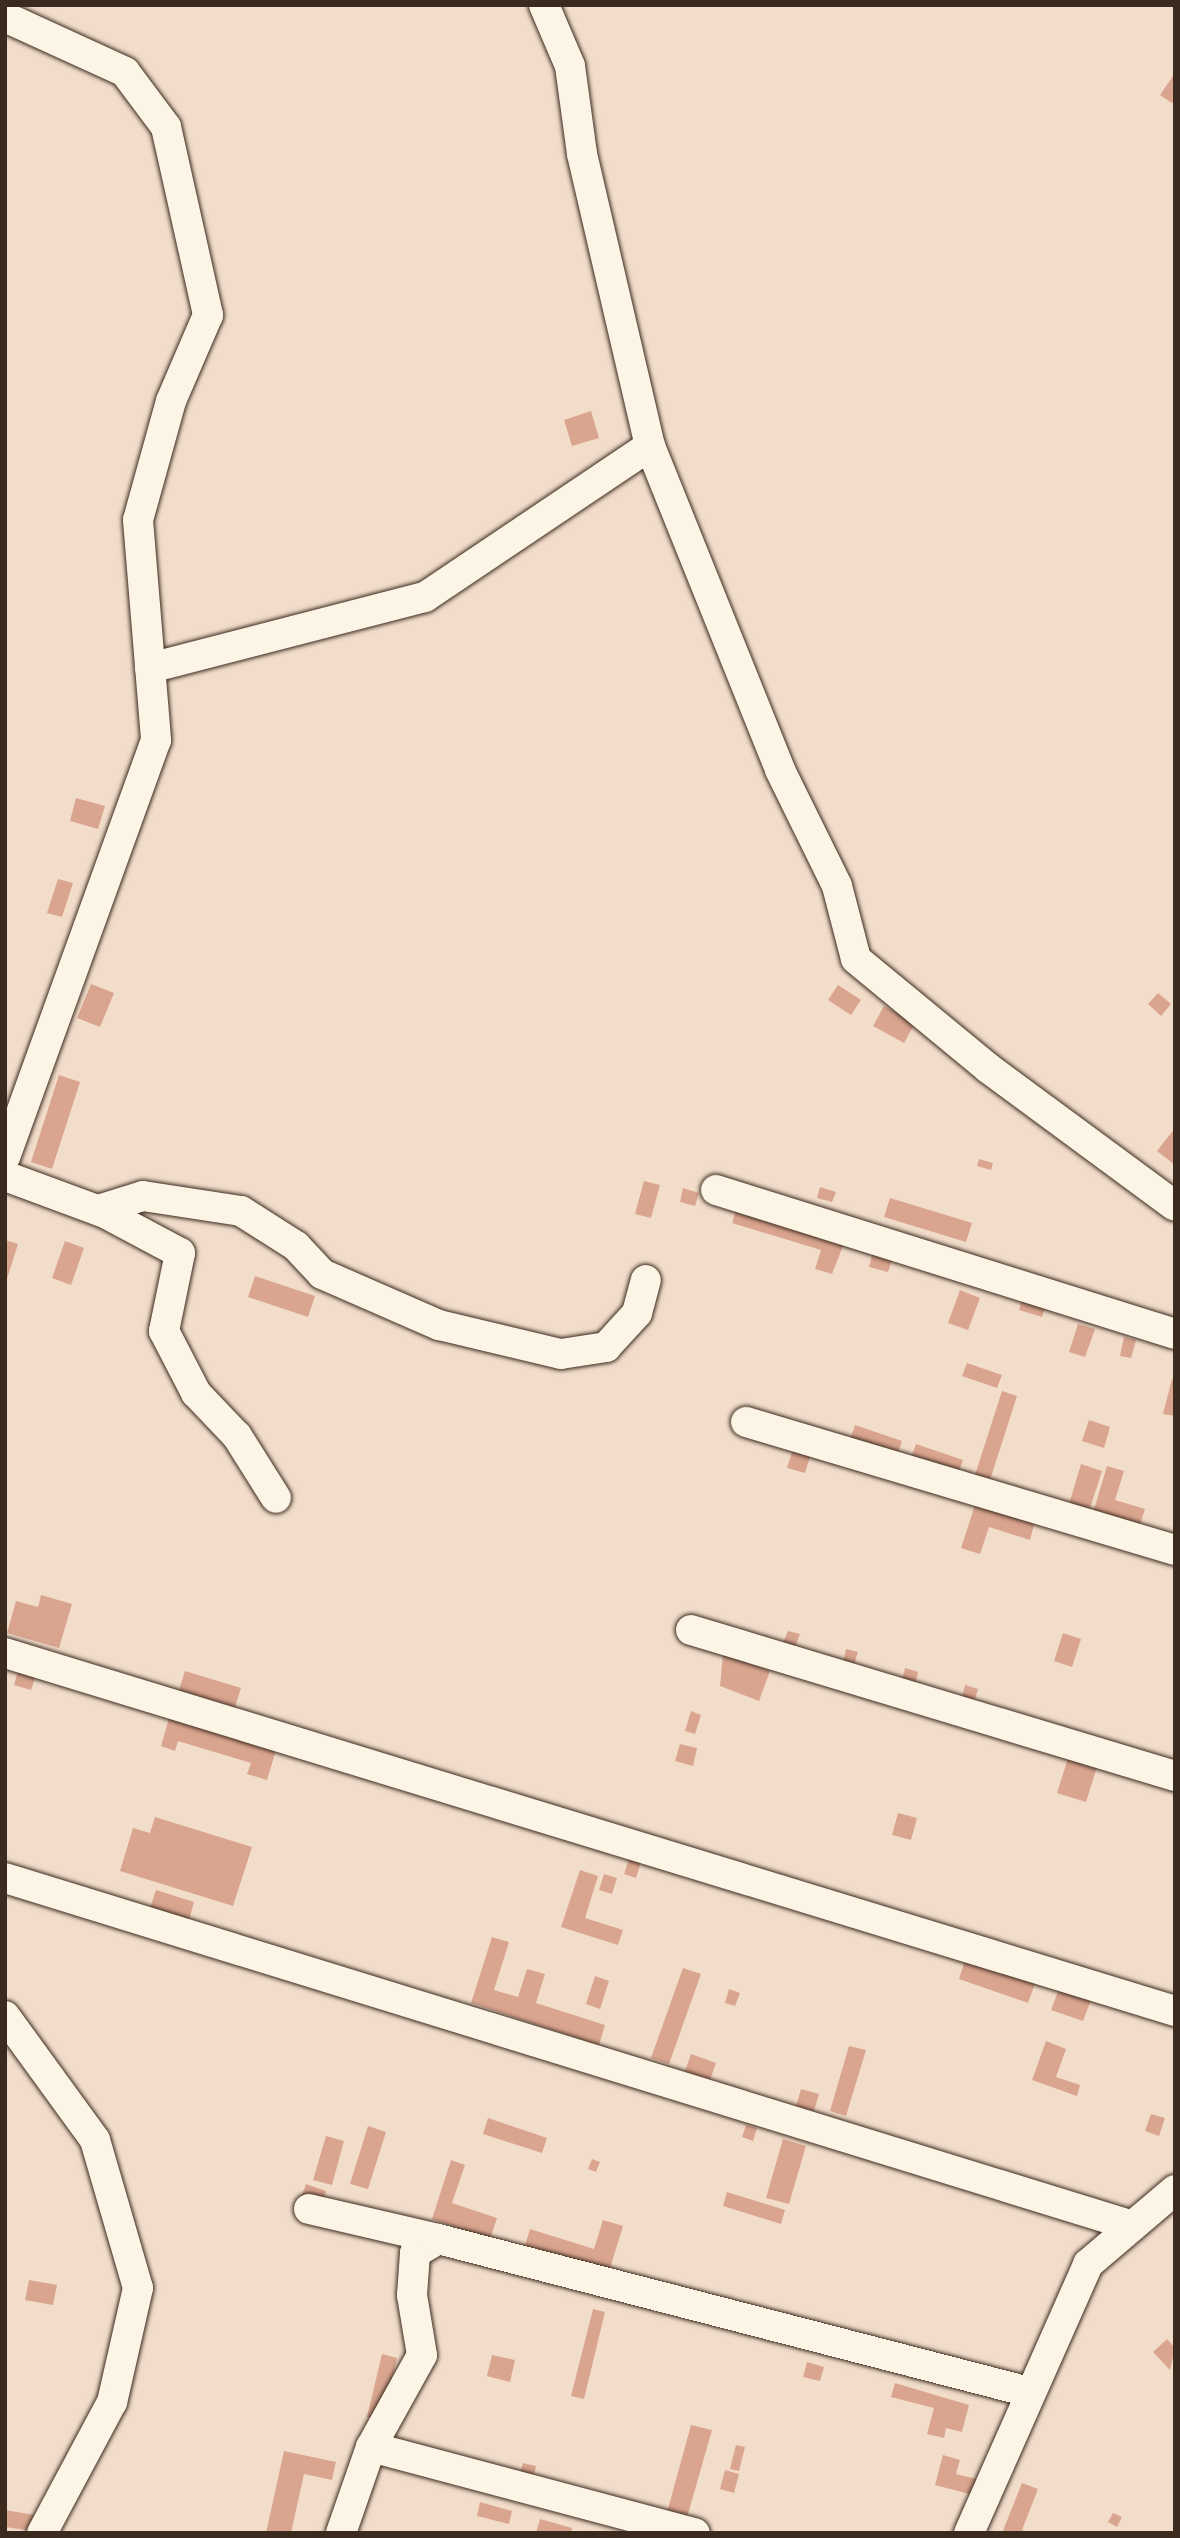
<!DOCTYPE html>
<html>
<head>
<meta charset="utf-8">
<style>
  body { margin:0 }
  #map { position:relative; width:1180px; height:2538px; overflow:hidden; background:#f2ddcb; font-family:"Balsamiq Sans",sans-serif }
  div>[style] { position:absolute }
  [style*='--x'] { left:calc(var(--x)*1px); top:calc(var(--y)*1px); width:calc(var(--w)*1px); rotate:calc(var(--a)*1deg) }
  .building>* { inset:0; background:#daa58f }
  .roads { filter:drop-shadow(0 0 2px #3b2a1e) drop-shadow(0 0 2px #3b2a1e) }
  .minor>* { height:30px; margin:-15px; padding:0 15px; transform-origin:15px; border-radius:15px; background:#fcf5e5 }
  span { translate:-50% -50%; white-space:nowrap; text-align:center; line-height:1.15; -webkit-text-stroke:5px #fcf5e5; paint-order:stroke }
  .frame { position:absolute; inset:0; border:7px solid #3b2a1e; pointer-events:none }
</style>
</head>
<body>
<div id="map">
  <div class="building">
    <i style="clip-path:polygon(1175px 73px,1175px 99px,1172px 103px,1160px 95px)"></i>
    <i style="clip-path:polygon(591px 411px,599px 438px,572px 446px,564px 420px)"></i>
    <i style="clip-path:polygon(76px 798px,105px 806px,98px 829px,70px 821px)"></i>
    <i style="clip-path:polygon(58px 879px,73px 883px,62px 917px,47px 913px)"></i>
    <i style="clip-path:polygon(91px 984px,114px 993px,100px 1027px,77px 1018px)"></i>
    <i style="clip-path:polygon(838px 985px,861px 1000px,851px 1015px,828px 1000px)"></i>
    <i style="clip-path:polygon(1158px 993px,1171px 1004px,1161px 1016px,1148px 1004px)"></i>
    <i style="clip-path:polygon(884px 1006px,915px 1023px,904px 1043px,873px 1026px)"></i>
    <i style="clip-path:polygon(59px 1075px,80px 1082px,52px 1169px,31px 1162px)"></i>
    <i style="clip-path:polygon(1175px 1128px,1175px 1165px,1157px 1151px)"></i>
    <i style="clip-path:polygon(979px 1159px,993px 1163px,991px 1170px,977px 1166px)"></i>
    <i style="clip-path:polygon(644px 1181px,660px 1185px,651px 1218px,635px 1214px)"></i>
    <i style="clip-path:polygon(820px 1187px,836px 1192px,832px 1202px,817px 1198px)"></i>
    <i style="clip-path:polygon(683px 1188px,699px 1193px,695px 1206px,680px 1202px)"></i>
    <i style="clip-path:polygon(890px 1198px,972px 1223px,966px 1242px,884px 1217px)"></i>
    <i style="clip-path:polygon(738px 1204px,847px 1236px,832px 1274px,815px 1269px,821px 1250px,732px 1223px)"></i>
    <i style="clip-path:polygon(5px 1240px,18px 1244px,6px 1282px,5px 1282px)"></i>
    <i style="clip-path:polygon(65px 1241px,84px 1248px,71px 1285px,52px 1278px)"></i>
    <i style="clip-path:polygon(875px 1244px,895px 1250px,888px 1272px,869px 1267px)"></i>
    <i style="clip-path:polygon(255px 1276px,315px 1296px,308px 1317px,248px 1297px)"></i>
    <i style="clip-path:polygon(960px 1290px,980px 1298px,968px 1330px,948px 1323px)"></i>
    <i style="clip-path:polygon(1022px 1299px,1045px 1307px,1042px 1317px,1019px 1310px)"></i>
    <i style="clip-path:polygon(1078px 1324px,1095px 1329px,1085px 1357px,1069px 1352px)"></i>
    <i style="clip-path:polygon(1124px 1337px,1136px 1340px,1131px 1358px,1120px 1356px)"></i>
    <i style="clip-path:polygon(967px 1363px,1002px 1375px,997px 1388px,962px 1376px)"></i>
    <i style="clip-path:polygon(1172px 1379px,1175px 1379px,1175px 1416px,1163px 1414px)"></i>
    <i style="clip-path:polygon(1002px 1391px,1017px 1396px,990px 1480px,975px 1475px)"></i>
    <i style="clip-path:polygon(1089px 1420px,1110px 1427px,1104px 1448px,1082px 1441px)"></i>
    <i style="clip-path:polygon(855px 1425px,902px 1441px,897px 1456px,850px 1440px)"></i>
    <i style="clip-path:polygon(916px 1444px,963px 1460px,958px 1474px,911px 1458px)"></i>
    <i style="clip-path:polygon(793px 1449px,811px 1454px,805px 1473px,787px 1468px)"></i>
    <i style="clip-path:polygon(1081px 1464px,1102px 1471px,1089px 1511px,1069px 1504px)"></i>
    <i style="clip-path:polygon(1107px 1466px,1124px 1471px,1115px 1500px,1145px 1509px,1139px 1528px,1093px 1513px)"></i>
    <i style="clip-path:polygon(976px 1502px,1035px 1521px,1030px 1540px,989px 1527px,980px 1554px,961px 1548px)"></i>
    <i style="clip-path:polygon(41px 1595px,72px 1604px,59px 1648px,7px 1633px,16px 1601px,38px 1607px)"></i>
    <i style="clip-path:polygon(788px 1631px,800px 1634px,795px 1647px,783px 1643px)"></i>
    <i style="clip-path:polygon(1063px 1633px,1081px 1639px,1072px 1667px,1054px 1661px)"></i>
    <i style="clip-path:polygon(846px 1649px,858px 1652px,854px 1665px,843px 1663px)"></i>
    <i style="clip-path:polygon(723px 1654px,770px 1671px,759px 1701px,720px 1686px)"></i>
    <i style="clip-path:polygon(19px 1667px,37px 1672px,31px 1690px,14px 1685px)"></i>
    <i style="clip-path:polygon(905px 1668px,918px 1672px,915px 1685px,902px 1681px)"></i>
    <i style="clip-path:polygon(185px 1671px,241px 1688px,235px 1707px,179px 1690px)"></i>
    <i style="clip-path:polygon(965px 1685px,978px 1689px,974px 1702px,962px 1698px)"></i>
    <i style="clip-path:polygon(691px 1711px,701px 1715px,695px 1734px,685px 1731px)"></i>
    <i style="clip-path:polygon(170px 1715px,277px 1747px,267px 1780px,247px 1774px,251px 1763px,178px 1741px,175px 1751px,161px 1746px)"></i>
    <i style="clip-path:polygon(680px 1744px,697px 1748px,693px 1766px,675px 1761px)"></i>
    <i style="clip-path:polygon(1068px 1758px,1097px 1767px,1086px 1802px,1057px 1793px)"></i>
    <i style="clip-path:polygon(898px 1813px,917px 1818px,911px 1840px,892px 1835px)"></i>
    <i style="clip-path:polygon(155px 1817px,252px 1847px,233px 1906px,120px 1871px,133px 1828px,150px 1833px)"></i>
    <i style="clip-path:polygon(629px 1859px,641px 1862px,636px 1878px,624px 1874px)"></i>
    <i style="clip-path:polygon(580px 1870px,598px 1876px,585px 1918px,623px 1930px,618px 1945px,561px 1927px)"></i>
    <i style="clip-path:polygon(604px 1874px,617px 1878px,612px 1894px,599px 1890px)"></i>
    <i style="clip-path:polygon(156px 1890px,194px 1902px,189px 1920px,150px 1908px)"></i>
    <i style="clip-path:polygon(492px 1937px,509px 1942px,494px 1990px,518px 1997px,527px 1969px,545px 1974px,536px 2003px,605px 2025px,599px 2045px,471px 2003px)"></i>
    <i style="clip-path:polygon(966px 1957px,1036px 1981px,1028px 2003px,959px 1979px)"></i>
    <i style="clip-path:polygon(683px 1968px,701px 1974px,669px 2064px,651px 2058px)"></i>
    <i style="clip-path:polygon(595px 1976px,609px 1981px,600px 2009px,586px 2004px)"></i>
    <i style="clip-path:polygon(729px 1989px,740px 1993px,735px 2006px,725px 2003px)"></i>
    <i style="clip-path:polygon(1059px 1989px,1091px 2000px,1083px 2021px,1051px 2010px)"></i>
    <i style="clip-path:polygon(1046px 2041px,1066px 2049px,1056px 2077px,1080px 2085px,1077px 2096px,1032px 2080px)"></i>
    <i style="clip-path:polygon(849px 2046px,866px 2050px,846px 2116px,830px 2111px)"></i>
    <i style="clip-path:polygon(691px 2054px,716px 2063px,710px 2080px,685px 2071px)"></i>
    <i style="clip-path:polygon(801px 2089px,819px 2094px,814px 2111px,796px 2106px)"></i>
    <i style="clip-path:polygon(1151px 2114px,1165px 2118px,1159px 2136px,1145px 2131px)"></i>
    <i style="clip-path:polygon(488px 2118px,547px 2138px,542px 2153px,483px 2134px)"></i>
    <i style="clip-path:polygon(746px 2125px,757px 2128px,753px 2141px,742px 2137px)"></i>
    <i style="clip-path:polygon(368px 2126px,386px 2132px,368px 2189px,350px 2184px)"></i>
    <i style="clip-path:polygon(326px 2136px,344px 2141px,332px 2185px,313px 2180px)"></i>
    <i style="clip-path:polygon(783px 2139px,806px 2146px,789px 2204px,766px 2198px)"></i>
    <i style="clip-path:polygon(592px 2159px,600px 2162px,596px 2172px,588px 2169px)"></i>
    <i style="clip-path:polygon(451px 2160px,465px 2165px,452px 2203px,497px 2218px,490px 2239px,432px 2219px)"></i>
    <i style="clip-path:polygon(306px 2184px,326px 2191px,321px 2208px,300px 2201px)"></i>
    <i style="clip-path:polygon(727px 2192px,785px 2210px,781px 2224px,723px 2206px)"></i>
    <i style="clip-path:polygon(603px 2220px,623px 2226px,608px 2275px,524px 2249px,530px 2229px,594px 2249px)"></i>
    <i style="clip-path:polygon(29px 2280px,57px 2285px,53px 2305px,25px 2300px)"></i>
    <i style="clip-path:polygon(593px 2309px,605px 2312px,584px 2399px,571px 2396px)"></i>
    <i style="clip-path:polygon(1167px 2339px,1175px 2348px,1170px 2370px,1153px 2352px)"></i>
    <i style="clip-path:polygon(382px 2354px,397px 2358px,382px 2421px,367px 2417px)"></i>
    <i style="clip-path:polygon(492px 2355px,515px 2360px,510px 2382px,487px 2376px)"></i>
    <i style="clip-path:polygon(807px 2362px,824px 2367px,820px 2381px,803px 2377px)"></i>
    <i style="clip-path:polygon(895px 2383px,969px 2405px,962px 2432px,946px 2428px,944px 2438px,927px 2434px,934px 2408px,891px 2397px)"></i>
    <i style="clip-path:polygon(691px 2425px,712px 2430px,686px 2521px,666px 2516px)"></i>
    <i style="clip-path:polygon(736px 2445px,745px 2447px,739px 2471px,730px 2469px)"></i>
    <i style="clip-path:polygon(284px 2451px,336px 2462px,332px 2480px,304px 2474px,291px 2533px,266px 2533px)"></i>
    <i style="clip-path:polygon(943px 2455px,960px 2460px,956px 2474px,981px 2480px,977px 2496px,935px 2485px)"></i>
    <i style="clip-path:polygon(523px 2463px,536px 2466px,533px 2480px,519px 2477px)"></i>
    <i style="clip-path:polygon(725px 2470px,739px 2474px,734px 2493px,720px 2489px)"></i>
    <i style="clip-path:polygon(1022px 2483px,1038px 2489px,1022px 2530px,1029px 2533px,1002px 2533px)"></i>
    <i style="clip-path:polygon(480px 2502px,512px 2511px,509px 2524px,477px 2516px)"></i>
    <i style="clip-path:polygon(5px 2510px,40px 2516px,33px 2531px,5px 2527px)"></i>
    <i style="clip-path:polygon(1113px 2513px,1122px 2517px,1117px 2527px,1108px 2522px)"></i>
    <i style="clip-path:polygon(540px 2519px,572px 2528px,571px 2533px,536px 2533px)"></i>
  </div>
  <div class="roads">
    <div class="minor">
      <i style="--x:544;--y:5;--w:66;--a:66.9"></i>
      <i style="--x:570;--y:66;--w:89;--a:82.2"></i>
      <i style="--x:582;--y:154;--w:300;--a:76.9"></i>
      <i style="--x:650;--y:446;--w:349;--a:68.1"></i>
      <i style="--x:780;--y:770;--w:129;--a:63.8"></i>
      <i style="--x:837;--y:886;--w:75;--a:75.4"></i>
      <i style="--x:856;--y:959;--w:171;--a:39.5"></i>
      <i style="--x:988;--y:1068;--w:232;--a:36.4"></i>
      <i style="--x:5;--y:17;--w:132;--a:24.6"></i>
      <i style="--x:125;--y:72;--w:69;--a:53.3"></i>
      <i style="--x:166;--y:127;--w:193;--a:77.4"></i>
      <i style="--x:208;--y:315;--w:94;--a:113.3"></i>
      <i style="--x:171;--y:401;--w:123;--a:105.5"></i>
      <i style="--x:138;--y:520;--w:221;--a:85.3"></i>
      <i style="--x:156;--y:740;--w:443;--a:109.9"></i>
      <i style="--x:150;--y:668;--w:284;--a:-14.5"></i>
      <i style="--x:425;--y:597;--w:271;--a:-33.9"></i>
      <i style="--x:5;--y:1176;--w:107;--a:20.3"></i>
      <i style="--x:105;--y:1213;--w:85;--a:28.1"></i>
      <i style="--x:180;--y:1253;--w:80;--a:101.6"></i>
      <i style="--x:164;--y:1331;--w:70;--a:62.7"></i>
      <i style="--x:196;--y:1393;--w:59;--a:46.4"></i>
      <i style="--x:237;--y:1436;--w:73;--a:57.8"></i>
      <i style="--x:716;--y:1190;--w:481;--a:17.4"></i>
      <i style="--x:98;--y:1210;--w:47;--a:-17.3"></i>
      <i style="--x:143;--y:1196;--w:99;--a:8.7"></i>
      <i style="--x:241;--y:1211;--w:65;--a:32.5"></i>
      <i style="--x:296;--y:1246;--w:38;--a:47"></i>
      <i style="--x:322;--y:1274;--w:128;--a:23.6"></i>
      <i style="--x:439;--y:1325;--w:125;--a:13.4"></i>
      <i style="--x:561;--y:1354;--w:46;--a:-8.8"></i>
      <i style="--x:606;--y:1347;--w:46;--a:-47.6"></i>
      <i style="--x:637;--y:1313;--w:34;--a:-75"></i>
      <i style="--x:746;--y:1422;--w:448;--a:16.6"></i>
      <i style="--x:691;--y:1630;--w:506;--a:16.79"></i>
      <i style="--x:5;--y:1653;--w:1224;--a:17.01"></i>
      <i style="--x:5;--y:1878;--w:1180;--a:17.15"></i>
      <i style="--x:5;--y:2016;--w:153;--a:54"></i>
      <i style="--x:95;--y:2140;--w:154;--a:73.8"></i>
      <i style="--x:138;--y:2288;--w:117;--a:102.8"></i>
      <i style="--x:112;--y:2402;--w:149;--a:118.1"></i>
      <i style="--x:309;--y:2209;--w:132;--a:13.1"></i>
      <i style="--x:371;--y:2447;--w:105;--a:-61"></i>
      <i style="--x:422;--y:2355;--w:61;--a:-99.5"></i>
      <i style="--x:412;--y:2295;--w:42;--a:-85.9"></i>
      <i style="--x:415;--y:2253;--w:27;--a:-31"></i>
      <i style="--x:438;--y:2239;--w:610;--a:14.51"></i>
      <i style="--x:341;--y:2533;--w:91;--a:-70.8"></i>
      <i style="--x:371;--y:2447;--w:335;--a:14.9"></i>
      <i style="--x:969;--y:2533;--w:294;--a:-66.1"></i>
      <i style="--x:1088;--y:2264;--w:114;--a:-40.4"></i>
    </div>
  </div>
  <div class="frame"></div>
</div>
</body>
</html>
